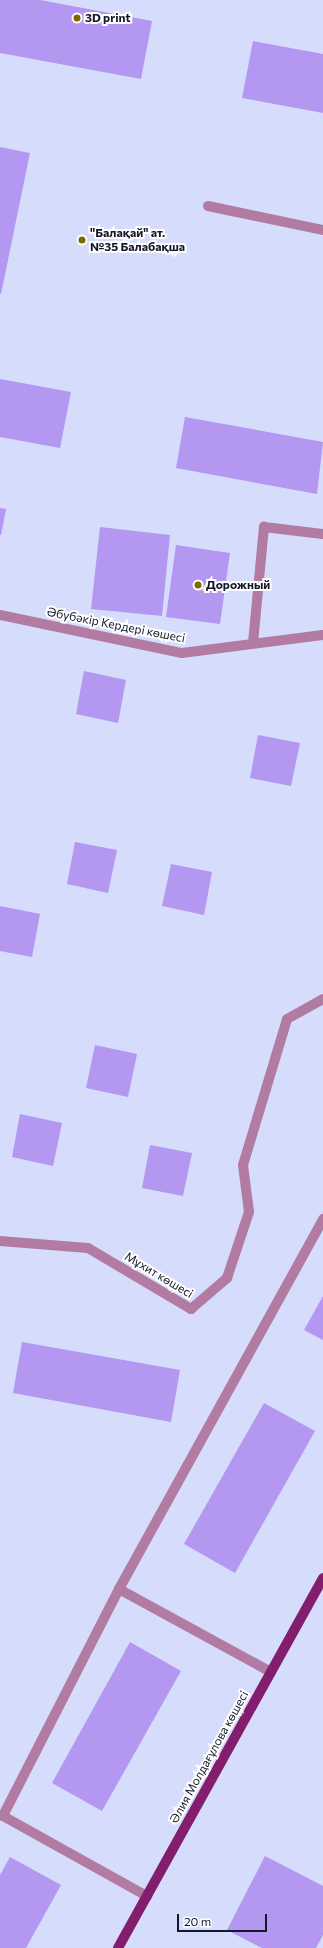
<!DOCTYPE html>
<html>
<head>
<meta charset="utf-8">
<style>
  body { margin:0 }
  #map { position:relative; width:323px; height:1948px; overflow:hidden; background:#d6dcfc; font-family:Commissioner,sans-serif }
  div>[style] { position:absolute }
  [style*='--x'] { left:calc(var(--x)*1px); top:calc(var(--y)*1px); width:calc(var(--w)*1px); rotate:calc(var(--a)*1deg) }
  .building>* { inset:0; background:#b397f1 }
  .minor>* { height:10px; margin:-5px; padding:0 5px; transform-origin:5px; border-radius:5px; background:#b27ba2 }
  .major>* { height:10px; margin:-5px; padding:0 5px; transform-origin:5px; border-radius:5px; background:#831e6f }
  .dots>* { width:11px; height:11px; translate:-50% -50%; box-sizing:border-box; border:2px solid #fff; border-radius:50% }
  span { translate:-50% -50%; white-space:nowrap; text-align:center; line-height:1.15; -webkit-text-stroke:4px #fff; paint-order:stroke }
  .poi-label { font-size:12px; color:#15182a; font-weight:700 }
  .left { translate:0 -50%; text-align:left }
  .street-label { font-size:12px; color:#15182a }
  .scale { position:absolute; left:177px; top:1914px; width:90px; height:18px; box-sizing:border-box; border:2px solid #15182a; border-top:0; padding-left:5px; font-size:12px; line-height:14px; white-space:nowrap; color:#15182a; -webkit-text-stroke:3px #fff; paint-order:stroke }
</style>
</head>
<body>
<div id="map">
  <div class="building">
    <i style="clip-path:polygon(0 0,40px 0,152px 21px,141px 79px,0 53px)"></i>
    <i style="clip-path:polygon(253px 41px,323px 54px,323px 113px,242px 98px)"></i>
    <i style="clip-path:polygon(0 147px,30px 153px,1px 294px,0 294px)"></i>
    <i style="clip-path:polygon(0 379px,71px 392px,60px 448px,0 437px)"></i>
    <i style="clip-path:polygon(185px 417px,323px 442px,317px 494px,176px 468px)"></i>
    <i style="clip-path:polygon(0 508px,6px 509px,1px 535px,0 535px)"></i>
    <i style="clip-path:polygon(100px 527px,170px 535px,162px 616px,91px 609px)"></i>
    <i style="clip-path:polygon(176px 545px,230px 553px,220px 624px,166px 617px)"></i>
    <i style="clip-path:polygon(84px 671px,126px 680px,118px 723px,76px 714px)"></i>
    <i style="clip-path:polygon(258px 735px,300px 743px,291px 786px,250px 778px)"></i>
    <i style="clip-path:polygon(75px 842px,117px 850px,108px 893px,67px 884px)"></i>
    <i style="clip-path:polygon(171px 864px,212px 872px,204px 915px,162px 906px)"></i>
    <i style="clip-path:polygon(0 906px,40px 914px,32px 957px,0 951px)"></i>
    <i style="clip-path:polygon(95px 1045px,137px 1054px,128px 1097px,86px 1088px)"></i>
    <i style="clip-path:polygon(20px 1114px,62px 1123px,53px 1166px,12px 1157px)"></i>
    <i style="clip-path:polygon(150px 1145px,192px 1153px,183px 1196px,142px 1188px)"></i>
    <i style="clip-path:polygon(323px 1296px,323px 1340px,304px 1330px)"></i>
    <i style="clip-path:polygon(22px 1342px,180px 1370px,171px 1422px,13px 1393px)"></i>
    <i style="clip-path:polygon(264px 1403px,315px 1431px,235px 1573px,184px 1544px)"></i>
    <i style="clip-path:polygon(130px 1642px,181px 1671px,102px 1811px,52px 1783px)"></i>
    <i style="clip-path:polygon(265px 1856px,323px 1886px,323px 1935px,316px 1948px,262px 1948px,227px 1930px)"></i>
    <i style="clip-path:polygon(10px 1857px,61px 1885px,26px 1948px,0 1948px,0 1875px)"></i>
  </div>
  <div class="minor">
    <i style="--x:208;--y:206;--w:117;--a:11.8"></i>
    <i style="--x:0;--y:615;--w:186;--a:11.8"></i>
    <i style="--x:182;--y:653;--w:142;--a:-7.3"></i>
    <i style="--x:253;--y:643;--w:117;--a:-84.6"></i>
    <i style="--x:264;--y:527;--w:59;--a:6.8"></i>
    <i style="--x:0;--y:1241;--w:88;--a:4.5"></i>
    <i style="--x:88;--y:1248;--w:120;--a:30.6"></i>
    <i style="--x:191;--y:1309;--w:48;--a:-40.7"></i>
    <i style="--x:227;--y:1278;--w:70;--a:-71.6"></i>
    <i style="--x:249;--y:1212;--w:47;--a:-97.3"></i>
    <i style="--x:243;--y:1165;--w:152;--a:-73.2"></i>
    <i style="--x:287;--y:1019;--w:41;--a:-29.1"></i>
    <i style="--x:119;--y:1589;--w:255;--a:117.1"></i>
    <i style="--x:3;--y:1816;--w:165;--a:29.1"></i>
    <i style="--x:271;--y:1672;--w:173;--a:-151.4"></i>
    <i style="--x:119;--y:1589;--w:423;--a:-61.1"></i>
  </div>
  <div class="major">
    <i style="--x:118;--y:1948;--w:423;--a:-61"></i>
  </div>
  <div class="dots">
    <i style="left:77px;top:18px;background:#7c6a01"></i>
    <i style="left:82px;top:240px;background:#7c6a01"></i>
    <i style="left:198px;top:585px;background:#7c6a01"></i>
  </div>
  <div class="poi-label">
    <span class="left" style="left:85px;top:18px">3D print</span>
    <span class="left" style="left:90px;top:240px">"Балақай" ат.<br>№35 Балабақша</span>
    <span class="left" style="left:206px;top:585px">Дорожный</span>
  </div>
  <div class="street-label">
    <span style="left:116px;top:625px;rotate:11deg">Әбубәкір Кердері көшесі</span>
    <span style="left:159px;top:1275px;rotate:31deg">Мұхит көшесі</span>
    <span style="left:209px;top:1757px;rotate:-61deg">Әлия Молдағұлова көшесі</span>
  </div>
  <div class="scale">20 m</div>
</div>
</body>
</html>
